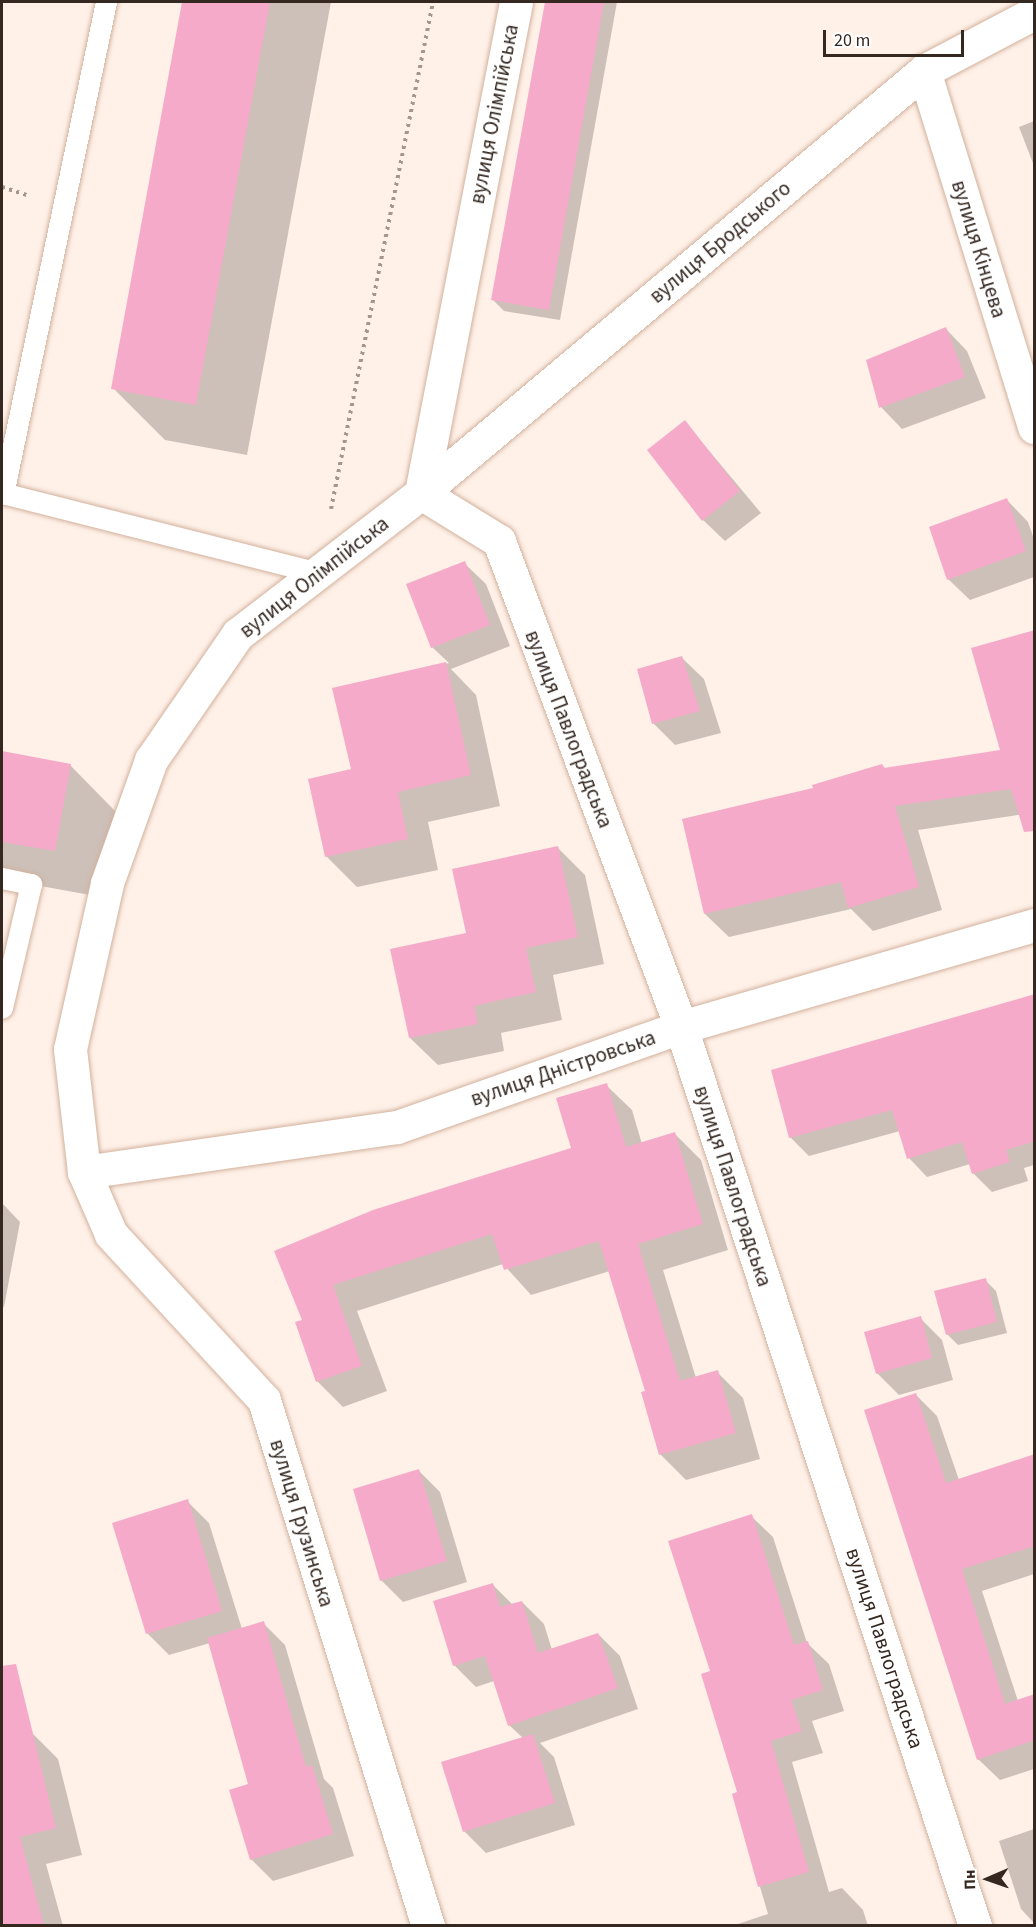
<!DOCTYPE html>
<html>
<head>
<meta charset="utf-8">
<style>
  body { margin:0 }
  #map { position:relative; width:1036px; height:1927px; overflow:hidden; background:#fff1e8; font-family:"Source Sans 3",sans-serif }
  div>[style] { position:absolute }
  [style*='--x'] { left:calc(var(--x)*1px); top:calc(var(--y)*1px); width:calc(var(--w)*1px); rotate:calc(var(--a)*1deg) }
  .shadow>* { inset:0; background:#0003 }
  .building>* { inset:0; background:#f6aac9 }
  .path>* { height:4px; margin-top:-2px; transform-origin:0; background:repeating-linear-gradient(90deg,#a3968e 0 3px,transparent 0 7.5px) }
  .roads { filter:drop-shadow(0 0 2px #d2b19d) drop-shadow(0 0 2px #d2b19d) }
  .lane>* { height:21px; margin:-10.5px; padding:0 10.5px; transform-origin:10.5px; border-radius:10.5px; background:#fff }
  .street>* { height:33px; margin:-16.5px; padding:0 16.5px; transform-origin:16.5px; border-radius:16.5px; background:#fff }
  span { translate:-50% -50%; white-space:nowrap; text-align:center; line-height:1.15; -webkit-text-stroke:4.5px #fff; paint-order:stroke }
  .street-label { font-size:21px; color:#352821 }
  .frame { position:absolute; inset:0; border:3px solid #352821; pointer-events:none }
  .north { position:absolute; left:958px; top:1849px; width:60px; height:60px; -webkit-text-stroke:4px #fff; paint-order:stroke; rotate:268deg; font-size:16px; font-weight:700; line-height:24px; text-align:center; color:#352821 }
  .north::after { content:''; display:block; margin:auto; width:21px; height:27px; background:#352821; clip-path:polygon(50% 0,100% 100%,50% 72%,0 100%) }
  .scale { position:absolute; left:823px; top:30px; width:141px; height:27px; box-sizing:border-box; border:3px solid #352821; border-top:0; padding-left:8px; font-size:18px; line-height:21px; white-space:nowrap; color:#352821; -webkit-text-stroke:4px #fff; paint-order:stroke }
</style>
</head>
<body>
<div id="map">
  <div class="shadow">
    <i style="clip-path:polygon(184px 2px,331px 2px,247px 455px,165px 440px,113px 388px)"></i>
    <i style="clip-path:polygon(546px 2px,617px 2px,560px 320px,504px 311px,493px 300px)"></i>
    <i style="clip-path:polygon(1034px 121px,1034px 166px,1019px 127px)"></i>
    <i style="clip-path:polygon(946px 329px,967px 351px,986px 398px,902px 429px,881px 407px)"></i>
    <i style="clip-path:polygon(685px 422px,761px 513px,725px 541px,703px 520px)"></i>
    <i style="clip-path:polygon(1007px 500px,1028px 522px,1034px 539px,1034px 577px,970px 600px,948px 579px)"></i>
    <i style="clip-path:polygon(464px 563px,486px 584px,510px 646px,451px 669px,476px 695px,500px 806px,428px 822px,438px 870px,357px 887px,327px 857px,310px 780px,352px 771px,334px 689px,449px 663px,432px 647px)"></i>
    <i style="clip-path:polygon(682px 658px,704px 679px,721px 733px,675px 745px,654px 724px,639px 670px)"></i>
    <i style="clip-path:polygon(1002px 751px,1031px 813px,918px 830px,942px 910px,873px 931px,851px 909px,729px 937px,705px 914px,815px 789px,882px 765px,886px 769px)"></i>
    <i style="clip-path:polygon(2px 753px,70px 765px,116px 812px,101px 897px,2px 879px)"></i>
    <i style="clip-path:polygon(558px 848px,585px 875px,604px 964px,553px 975px,562px 1020px,501px 1033px,504px 1051px,438px 1065px,410px 1038px)"></i>
    <i style="clip-path:polygon(1034px 996px,1034px 1165px,1024px 1168px,1028px 1181px,992px 1192px,973px 1173px,970px 1164px,927px 1177px,909px 1158px,900px 1131px,809px 1156px,790px 1137px)"></i>
    <i style="clip-path:polygon(606px 1085px,632px 1110px,642px 1144px,675px 1134px,701px 1160px,728px 1250px,663px 1270px,696px 1378px,717px 1372px,743px 1398px,760px 1459px,686px 1480px,660px 1454px,647px 1392px,610px 1271px,531px 1295px,503px 1264px,357px 1311px,387px 1391px,343px 1407px,317px 1381px,304px 1320px,276px 1252px,573px 1149px)"></i>
    <i style="clip-path:polygon(2px 1203px,20px 1222px,4px 1307px,2px 1306px)"></i>
    <i style="clip-path:polygon(985px 1280px,996px 1291px,1007px 1333px,958px 1345px,947px 1334px)"></i>
    <i style="clip-path:polygon(920px 1318px,942px 1340px,953px 1380px,899px 1395px,877px 1373px)"></i>
    <i style="clip-path:polygon(916px 1395px,937px 1416px,959px 1480px,1034px 1456px,1034px 1574px,982px 1591px,1018px 1701px,1034px 1695px,1034px 1769px,1000px 1780px,978px 1759px)"></i>
    <i style="clip-path:polygon(419px 1471px,440px 1492px,467px 1582px,403px 1602px,381px 1580px)"></i>
    <i style="clip-path:polygon(187px 1501px,209px 1523px,242px 1629px,263px 1623px,285px 1645px,324px 1779px,333px 1788px,354px 1856px,273px 1881px,251px 1859px,250px 1785px,210px 1643px,169px 1655px,147px 1633px)"></i>
    <i style="clip-path:polygon(751px 1516px,773px 1537px,807px 1643px,829px 1664px,844px 1711px,812px 1721px,823px 1753px,792px 1762px,829px 1892px,842px 1888px,863px 1910px,868px 1926px,732px 1926px,768px 1914px,733px 1795px,739px 1793px,712px 1672px)"></i>
    <i style="clip-path:polygon(493px 1585px,513px 1605px,522px 1602px,544px 1624px,552px 1650px,598px 1634px,620px 1656px,638px 1709px,540px 1743px,554px 1757px,575px 1825px,486px 1853px,464px 1831px,523px 1738px,509px 1725px,494px 1681px,476px 1687px,454px 1665px)"></i>
    <i style="clip-path:polygon(31px 1732px,58px 1759px,82px 1855px,46px 1864px,63px 1926px,2px 1926px,2px 1739px)"></i>
    <i style="clip-path:polygon(1034px 1829px,1034px 1923px,1021px 1909px,999px 1841px)"></i>
  </div>
  <div class="building">
    <i style="clip-path:polygon(182px 2px,270px 2px,196px 405px,111px 389px)"></i>
    <i style="clip-path:polygon(545px 2px,604px 2px,549px 310px,491px 300px)"></i>
    <i style="clip-path:polygon(946px 327px,965px 377px,879px 408px,866px 360px)"></i>
    <i style="clip-path:polygon(685px 420px,740px 491px,702px 521px,647px 450px)"></i>
    <i style="clip-path:polygon(1007px 498px,1026px 551px,947px 580px,929px 527px)"></i>
    <i style="clip-path:polygon(465px 561px,490px 625px,431px 648px,406px 584px)"></i>
    <i style="clip-path:polygon(1035px 630px,1035px 831px,1024px 832px,1011px 789px,895px 806px,919px 887px,848px 908px,841px 882px,704px 914px,682px 819px,813px 788px,812px 785px,882px 764px,884px 768px,1000px 750px,971px 648px)"></i>
    <i style="clip-path:polygon(682px 656px,700px 711px,652px 724px,637px 669px)"></i>
    <i style="clip-path:polygon(446px 662px,471px 775px,398px 792px,408px 839px,325px 857px,308px 779px,351px 769px,332px 688px)"></i>
    <i style="clip-path:polygon(2px 751px,71px 764px,55px 851px,2px 842px)"></i>
    <i style="clip-path:polygon(558px 846px,578px 937px,526px 948px,536px 992px,474px 1006px,478px 1024px,409px 1038px,390px 949px,466px 933px,452px 869px)"></i>
    <i style="clip-path:polygon(1035px 994px,1035px 1141px,1006px 1150px,1010px 1162px,972px 1174px,962px 1142px,907px 1159px,892px 1110px,789px 1138px,771px 1070px)"></i>
    <i style="clip-path:polygon(607px 1083px,626px 1147px,675px 1132px,703px 1224px,638px 1244px,680px 1381px,718px 1370px,736px 1433px,659px 1455px,641px 1392px,645px 1391px,599px 1241px,504px 1270px,492px 1234px,333px 1285px,362px 1366px,316px 1382px,295px 1322px,302px 1320px,274px 1251px,373px 1210px,571px 1148px,556px 1098px)"></i>
    <i style="clip-path:polygon(986px 1278px,997px 1322px,946px 1335px,934px 1291px)"></i>
    <i style="clip-path:polygon(921px 1316px,932px 1358px,876px 1374px,864px 1332px)"></i>
    <i style="clip-path:polygon(916px 1393px,946px 1483px,1035px 1454px,1035px 1546px,962px 1569px,1005px 1704px,1035px 1694px,1035px 1740px,977px 1760px,864px 1410px)"></i>
    <i style="clip-path:polygon(419px 1469px,447px 1561px,380px 1581px,353px 1489px)"></i>
    <i style="clip-path:polygon(188px 1499px,222px 1611px,146px 1634px,112px 1523px)"></i>
    <i style="clip-path:polygon(752px 1514px,794px 1645px,808px 1641px,823px 1690px,791px 1700px,802px 1731px,771px 1741px,809px 1872px,758px 1887px,732px 1794px,737px 1792px,701px 1674px,710px 1671px,668px 1541px)"></i>
    <i style="clip-path:polygon(493px 1583px,500px 1607px,522px 1601px,538px 1653px,598px 1633px,618px 1688px,508px 1726px,485px 1656px,453px 1666px,433px 1601px)"></i>
    <i style="clip-path:polygon(264px 1621px,306px 1767px,312px 1765px,333px 1834px,250px 1860px,229px 1790px,248px 1784px,207px 1638px)"></i>
    <i style="clip-path:polygon(16px 1664px,56px 1828px,20px 1837px,44px 1926px,2px 1926px,2px 1666px)"></i>
    <i style="clip-path:polygon(533px 1734px,555px 1803px,463px 1832px,441px 1762px)"></i>
  </div>
  <div class="path">
    <i style="--x:2;--y:187;--w:28;--a:18"></i>
    <i style="--x:331;--y:509;--w:517;--a:-78.62"></i>
  </div>
  <div class="roads">
    <div class="lane">
      <i style="--x:2;--y:493;--w:326;--a:14.2"></i>
      <i style="--x:3;--y:494;--w:503;--a:-78.18"></i>
      <i style="--x:2;--y:878;--w:30;--a:12"></i>
      <i style="--x:31;--y:884;--w:127;--a:103.2"></i>
    </div>
    <div class="street">
      <i style="--x:924;--y:71;--w:373;--a:72.8"></i>
      <i style="--x:421;--y:493;--w:92;--a:31.6"></i>
      <i style="--x:499;--y:541;--w:519;--a:69.47"></i>
      <i style="--x:681;--y:1027;--w:946;--a:71.89"></i>
      <i style="--x:421;--y:493;--w:500;--a:-79.05"></i>
      <i style="--x:84;--y:1172;--w:316;--a:-8.2"></i>
      <i style="--x:397;--y:1127;--w:301;--a:-19.4"></i>
      <i style="--x:681;--y:1027;--w:367;--a:-16.1"></i>
      <i style="--x:428;--y:1926;--w:551;--a:-107.32"></i>
      <i style="--x:264;--y:1400;--w:226;--a:-132.7"></i>
      <i style="--x:111;--y:1234;--w:68;--a:-113.5"></i>
      <i style="--x:84;--y:1172;--w:124;--a:-96.5"></i>
      <i style="--x:70;--y:1049;--w:170;--a:-77.4"></i>
      <i style="--x:107;--y:883;--w:131;--a:-70.3"></i>
      <i style="--x:151;--y:760;--w:153;--a:-55.4"></i>
      <i style="--x:238;--y:634;--w:231;--a:-37.6"></i>
      <i style="--x:421;--y:493;--w:657;--a:-40"></i>
      <i style="--x:924;--y:71;--w:124;--a:-27.8"></i>
    </div>
  </div>
  <div class="street-label">
    <span style="left:494px;top:114px;rotate:-79deg">вулиця Олімпійська</span>
    <span style="left:720px;top:242px;rotate:-40deg">вулиця Бродського</span>
    <span style="left:979px;top:249px;rotate:73deg">вулиця Кінцева</span>
    <span style="left:314px;top:577px;rotate:-38deg">вулиця Олімпійська</span>
    <span style="left:569px;top:729px;rotate:69deg">вулиця Павлоградська</span>
    <span style="left:563px;top:1068px;rotate:-19deg">вулиця Дністровська</span>
    <span style="left:733px;top:1186px;rotate:72deg">вулиця Павлоградська</span>
    <span style="left:302px;top:1523px;rotate:73deg">вулиця Грузинська</span>
    <span style="left:885px;top:1648px;rotate:72deg">вулиця Павлоградська</span>
  </div>
  <div class="frame"></div>
  <div class="north">Пн</div>
  <div class="scale">20 m</div>
</div>
</body>
</html>
